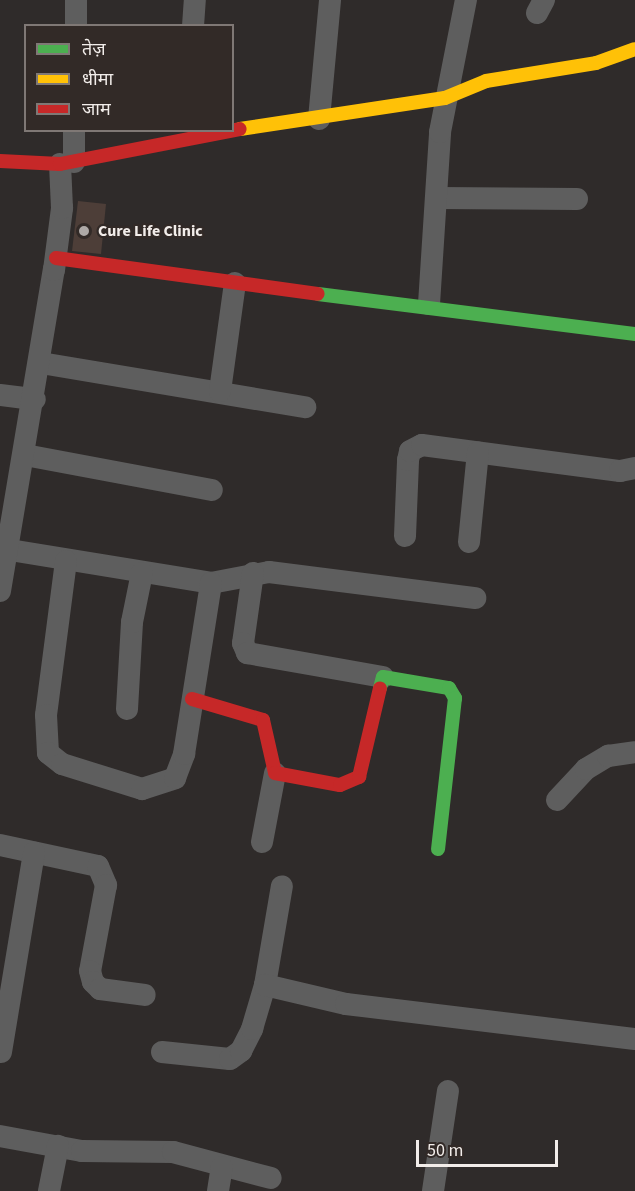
<!DOCTYPE html>
<html>
<head>
<meta charset="utf-8">
<style>
  body { margin:0 }
  #map { position:relative; width:635px; height:1191px; overflow:hidden; background:#2f2b2a; font-family:"Source Sans 3","Noto Sans Devanagari",sans-serif }
  div>[style] { position:absolute }
  [style*='--x'] { left:calc(var(--x)*1px); top:calc(var(--y)*1px); width:calc(var(--w)*1px); rotate:calc(var(--a)*1deg) }
  .building>* { inset:0; background:#4d3e38 }
  .street>* { height:22px; margin:-11px; padding:0 11px; transform-origin:11px; border-radius:11px; background:#5e5e5e }
  .fast>* { height:14px; margin:-7px; padding:0 7px; transform-origin:7px; border-radius:7px; background:#4caf50 }
  .slow>* { height:14px; margin:-7px; padding:0 7px; transform-origin:7px; border-radius:7px; background:#ffc107 }
  .jam>* { height:14px; margin:-7px; padding:0 7px; transform-origin:7px; border-radius:7px; background:#c62828 }
  .dots>* { width:16px; height:16px; translate:-50% -50%; box-sizing:border-box; border:3px solid #322a27; border-radius:50% }
  span { translate:-50% -50%; white-space:nowrap; text-align:center; line-height:1.15; -webkit-text-stroke:4.5px #322a27; paint-order:stroke }
  .poi-label { font-size:16px; color:#f2edea; font-weight:700 }
  .left { translate:0 -50%; text-align:left }
  .legend { position:absolute; left:24px; top:24px; width:210px; height:108px; box-sizing:border-box; background:#322a27; border:2px solid #7f7875; margin:0; padding:8px 10px; list-style:none; font-size:18px; color:#f2edea }
  .legend li { display:flex; align-items:center; gap:12px; height:30px }
  .legend b { width:30px; border:2px solid #7f7875 }
  .scale { position:absolute; left:416px; top:1140px; width:142px; height:27px; box-sizing:border-box; border:3px solid #f2edea; border-top:0; padding-left:8px; font-size:18px; line-height:21px; white-space:nowrap; color:#f2edea; -webkit-text-stroke:4px #322a27; paint-order:stroke }
</style>
</head>
<body>
<div id="map">
  <div class="building">
    <i style="clip-path:polygon(78px 201px,106px 204px,101px 254px,72px 251px)"></i>
  </div>
  <div class="street">
    <i style="--x:537;--y:13;--w:15;--a:-62"></i>
    <i style="--x:76;--y:26;--w:26;--a:-90"></i>
    <i style="--x:193;--y:26;--w:26;--a:-86"></i>
    <i style="--x:319;--y:119;--w:120;--a:-84.7"></i>
    <i style="--x:74;--y:162;--w:32;--a:-90"></i>
    <i style="--x:437;--y:198;--w:140;--a:0.4"></i>
    <i style="--x:429;--y:304;--w:172;--a:-86.3"></i>
    <i style="--x:440;--y:132;--w:135;--a:-78.9"></i>
    <i style="--x:41;--y:363;--w:268;--a:9.5"></i>
    <i style="--x:220;--y:391;--w:109;--a:-82.1"></i>
    <i style="--x:0;--y:395;--w:35;--a:7"></i>
    <i style="--x:25;--y:455;--w:190;--a:10.6"></i>
    <i style="--x:405;--y:536;--w:76;--a:-87.7"></i>
    <i style="--x:408;--y:460;--w:9;--a:-77"></i>
    <i style="--x:410;--y:451;--w:13;--a:-27"></i>
    <i style="--x:422;--y:445;--w:200;--a:7.5"></i>
    <i style="--x:620;--y:471;--w:15;--a:-11"></i>
    <i style="--x:469;--y:542;--w:90;--a:-84.3"></i>
    <i style="--x:10;--y:550;--w:204;--a:9.3"></i>
    <i style="--x:211;--y:583;--w:59;--a:-10.7"></i>
    <i style="--x:269;--y:572;--w:208;--a:7.2"></i>
    <i style="--x:66;--y:561;--w:155;--a:97.4"></i>
    <i style="--x:46;--y:715;--w:38;--a:87"></i>
    <i style="--x:48;--y:753;--w:18;--a:38"></i>
    <i style="--x:62;--y:764;--w:84;--a:17.4"></i>
    <i style="--x:142;--y:789;--w:35;--a:-18"></i>
    <i style="--x:175;--y:778;--w:26;--a:-69"></i>
    <i style="--x:184;--y:754;--w:173;--a:-81"></i>
    <i style="--x:253;--y:573;--w:71;--a:98.1"></i>
    <i style="--x:243;--y:643;--w:11;--a:68"></i>
    <i style="--x:247;--y:653;--w:138;--a:10"></i>
    <i style="--x:0;--y:591;--w:326;--a:-80.5"></i>
    <i style="--x:54;--y:270;--w:63;--a:-82.6"></i>
    <i style="--x:62;--y:208;--w:44;--a:-92.6"></i>
    <i style="--x:127;--y:709;--w:87;--a:-86.7"></i>
    <i style="--x:132;--y:622;--w:50;--a:-78.5"></i>
    <i style="--x:557;--y:800;--w:42;--a:-46.9"></i>
    <i style="--x:586;--y:769;--w:26;--a:-31"></i>
    <i style="--x:608;--y:756;--w:27;--a:-8"></i>
    <i style="--x:262;--y:842;--w:70;--a:-79.3"></i>
    <i style="--x:0;--y:845;--w:100;--a:12.1"></i>
    <i style="--x:98;--y:866;--w:21;--a:67"></i>
    <i style="--x:106;--y:885;--w:87;--a:100.5"></i>
    <i style="--x:90;--y:971;--w:11;--a:75"></i>
    <i style="--x:93;--y:982;--w:10;--a:45"></i>
    <i style="--x:100;--y:989;--w:45;--a:7.6"></i>
    <i style="--x:265;--y:985;--w:100;--a:-80.3"></i>
    <i style="--x:1;--y:1052;--w:202;--a:-80.6"></i>
    <i style="--x:162;--y:1052;--w:68;--a:5.9"></i>
    <i style="--x:230;--y:1059;--w:14;--a:-36"></i>
    <i style="--x:241;--y:1051;--w:25;--a:-63"></i>
    <i style="--x:252;--y:1029;--w:46;--a:-73.5"></i>
    <i style="--x:265;--y:985;--w:83;--a:13.2"></i>
    <i style="--x:346;--y:1004;--w:291;--a:6.9"></i>
    <i style="--x:0;--y:1136;--w:83;--a:10.4"></i>
    <i style="--x:82;--y:1151;--w:91;--a:0.6"></i>
    <i style="--x:173;--y:1152;--w:101;--a:14.9"></i>
    <i style="--x:49;--y:1191;--w:46;--a:-78.7"></i>
    <i style="--x:218;--y:1191;--w:24;--a:-81"></i>
    <i style="--x:433;--y:1191;--w:101;--a:-81.5"></i>
  </div>
  <div class="fast">
    <i style="--x:318;--y:294;--w:320;--a:7.2"></i>
    <i style="--x:380;--y:688;--w:11;--a:-75"></i>
    <i style="--x:383;--y:677;--w:67;--a:9.5"></i>
    <i style="--x:449;--y:688;--w:12;--a:59"></i>
    <i style="--x:455;--y:698;--w:152;--a:96.4"></i>
  </div>
  <div class="slow">
    <i style="--x:240;--y:129;--w:207;--a:-8.6"></i>
    <i style="--x:445;--y:98;--w:44;--a:-22.5"></i>
    <i style="--x:486;--y:81;--w:111;--a:-9.3"></i>
    <i style="--x:596;--y:63;--w:41;--a:-19.7"></i>
  </div>
  <div class="jam">
    <i style="--x:0;--y:161;--w:60;--a:2.9"></i>
    <i style="--x:60;--y:164;--w:183;--a:-11"></i>
    <i style="--x:56;--y:258;--w:264;--a:7.8"></i>
    <i style="--x:192;--y:699;--w:74;--a:16.5"></i>
    <i style="--x:263;--y:720;--w:54;--a:77.2"></i>
    <i style="--x:275;--y:773;--w:66;--a:10.5"></i>
    <i style="--x:340;--y:785;--w:21;--a:-23"></i>
    <i style="--x:359;--y:777;--w:91;--a:-76.7"></i>
  </div>
  <div class="dots">
    <i style="left:84px;top:231px;background:#aea9a7"></i>
  </div>
  <div class="poi-label">
    <span class="left" style="left:98px;top:231px">Cure Life Clinic</span>
  </div>
  <ul class="legend">
  <li><b style="height:8px;background:#4caf50"></b>तेज़</li>
  <li><b style="height:8px;background:#ffc107"></b>धीमा</li>
  <li><b style="height:8px;background:#c62828"></b>जाम</li>
  </ul>
  <div class="scale">50 m</div>
</div>
</body>
</html>
